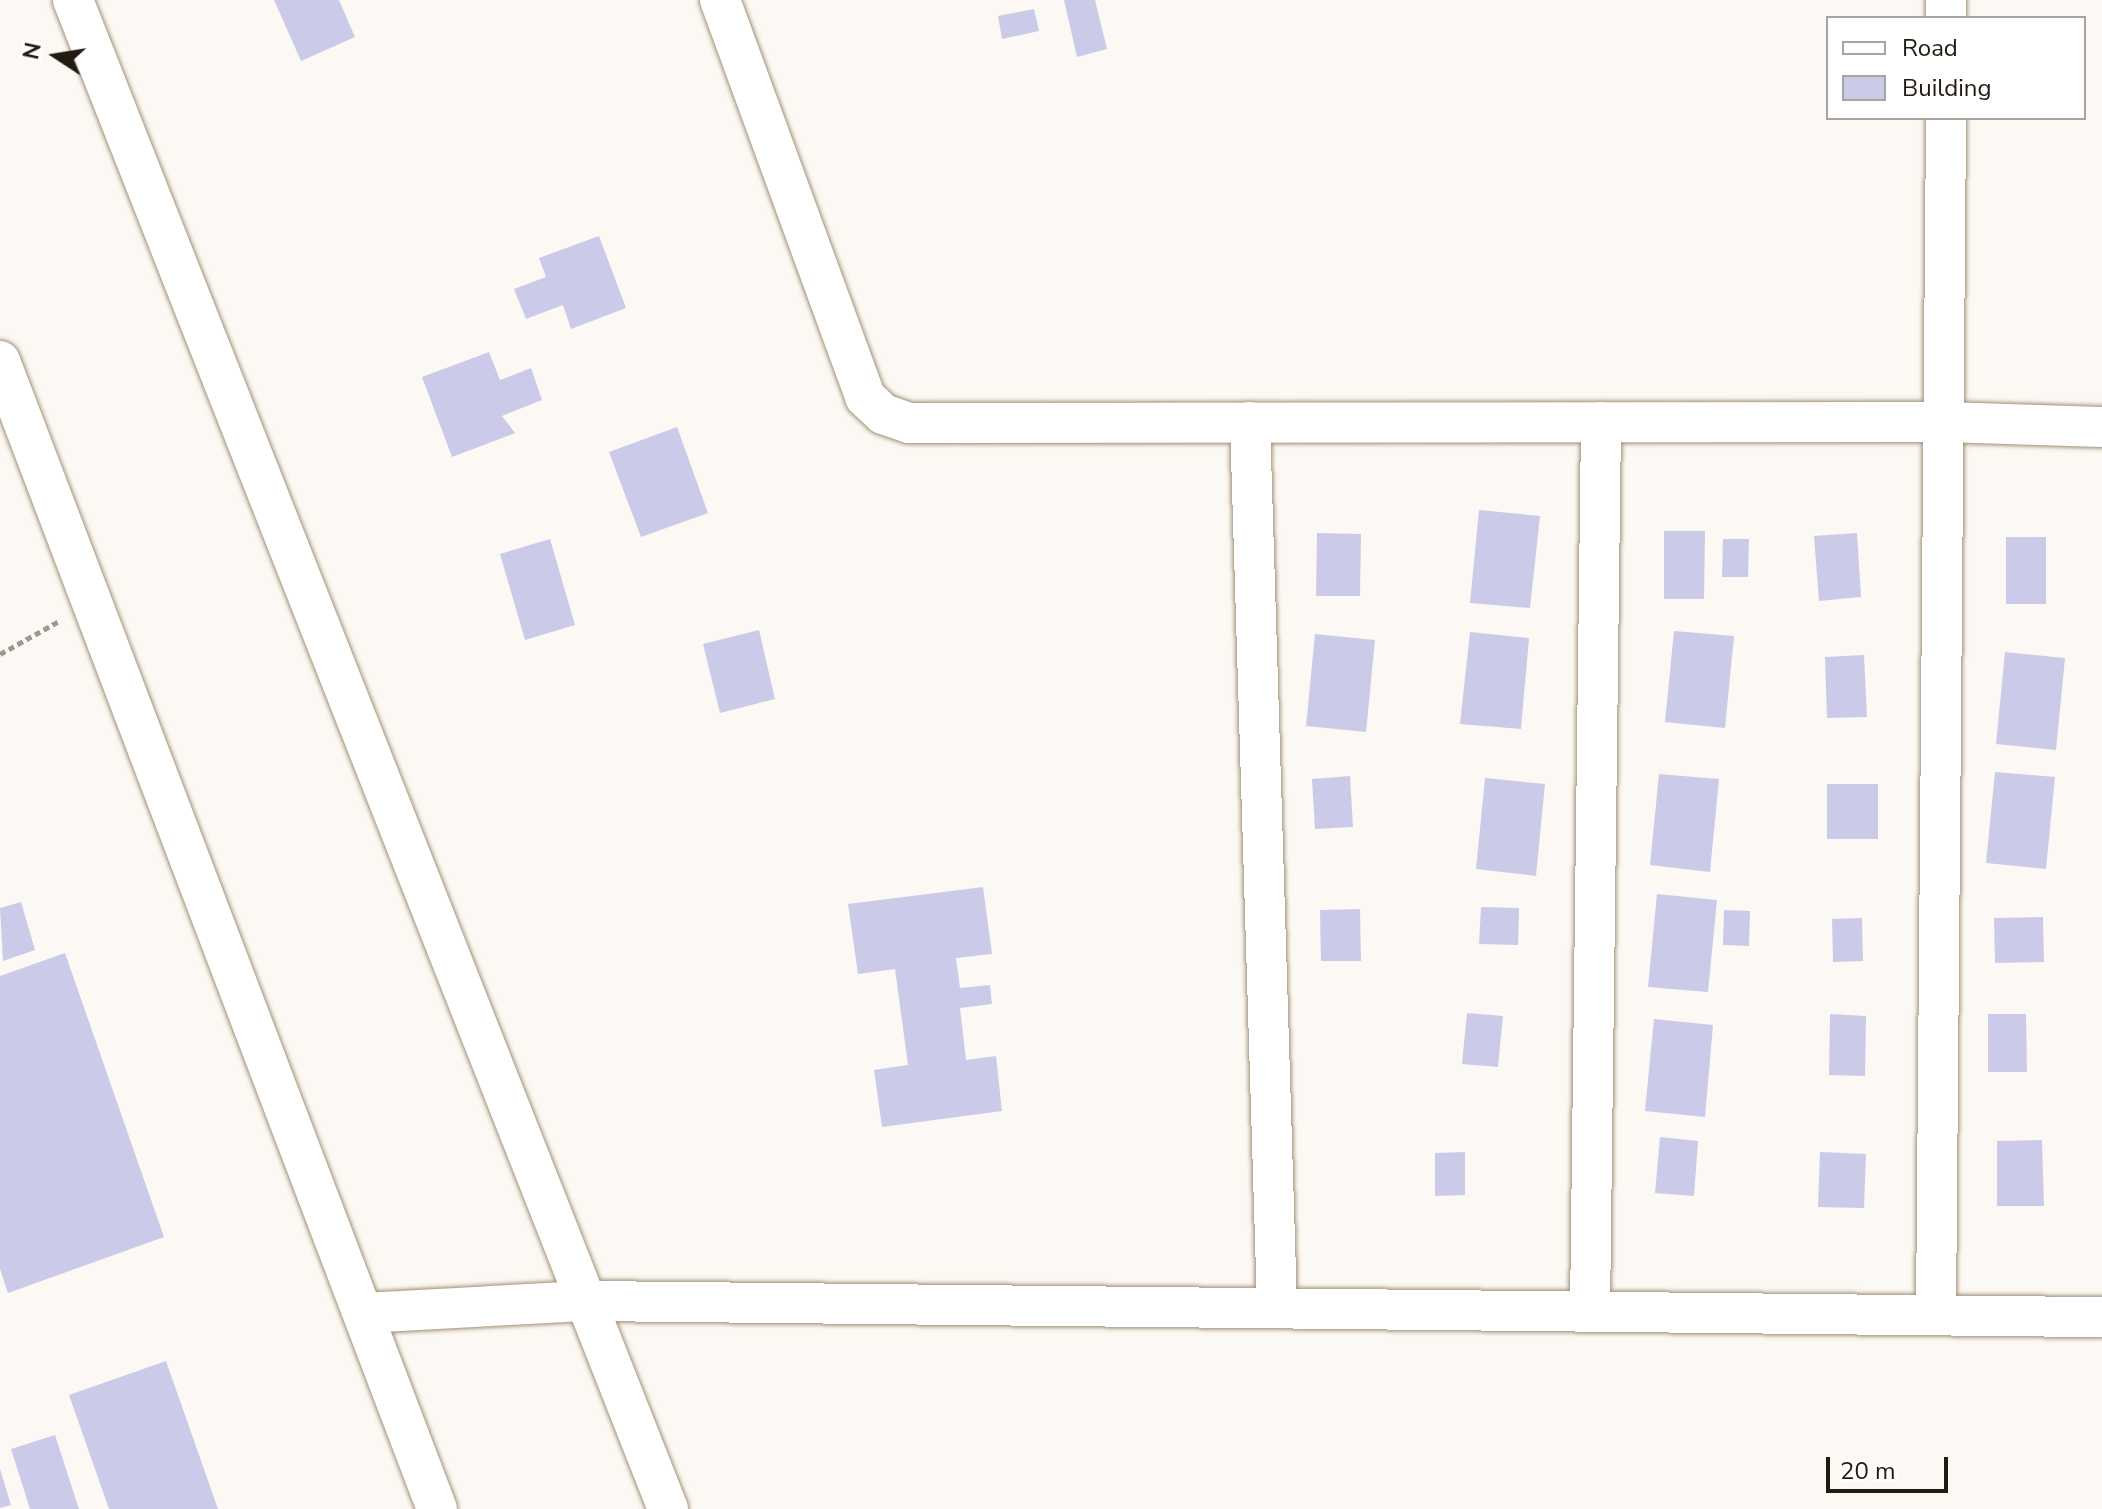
<!DOCTYPE html>
<html>
<head>
<meta charset="utf-8">
<style>
  body { margin:0 }
  #map { position:relative; width:2102px; height:1509px; overflow:hidden; background:#fcf8f3; font-family:"Nunito Sans",sans-serif }
  div>[style] { position:absolute }
  [style*='--x'] { left:calc(var(--x)*1px); top:calc(var(--y)*1px); width:calc(var(--w)*1px); rotate:calc(var(--a)*1deg) }
  .building>* { inset:0; background:#cbcbe9 }
  .path>* { height:5px; margin-top:-2.5px; transform-origin:0; background:repeating-linear-gradient(90deg,#9c9790 0 6px,transparent 0 10px) }
  .roads { filter:drop-shadow(0 0 2px #a39178) drop-shadow(0 0 2px #a39178) }
  .minor>* { height:40px; margin:-20px; padding:0 20px; transform-origin:20px; border-radius:20px; background:#fff }
  span { translate:-50% -50%; white-space:nowrap; text-align:center; line-height:1.15; -webkit-text-stroke:7px #fff; paint-order:stroke }
  .legend { position:absolute; left:1826px; top:16px; width:260px; height:104px; box-sizing:border-box; background:#fff; border:2px solid #a7a4a0; margin:0; padding:10px 14px; list-style:none; font-size:24px; color:#221b11 }
  .legend li { display:flex; align-items:center; gap:16px; height:40px }
  .legend b { width:40px; border:2px solid #a7a4a0 }
  .north { position:absolute; left:16px; top:16px; width:80px; height:80px; -webkit-text-stroke:6px #fff; paint-order:stroke; rotate:282deg; font-size:22px; font-weight:700; line-height:32px; text-align:center; color:#221b11 }
  .north::after { content:''; display:block; margin:auto; width:28px; height:36px; background:#221b11; clip-path:polygon(50% 0,100% 100%,50% 72%,0 100%) }
  .scale { position:absolute; left:1826px; top:1457px; width:122px; height:36px; box-sizing:border-box; border:4px solid #221b11; border-top:0; padding-left:10px; font-size:24px; line-height:28px; white-space:nowrap; color:#221b11; -webkit-text-stroke:6px #fff; paint-order:stroke }
</style>
</head>
<body>
<div id="map">
  <div class="building">
    <i style="clip-path:polygon(274px 0,339px 0,355px 37px,301px 61px)"></i>
    <i style="clip-path:polygon(1064px 0,1095px 0,1107px 49px,1077px 57px)"></i>
    <i style="clip-path:polygon(1034px 9px,1039px 31px,1002px 39px,998px 16px)"></i>
    <i style="clip-path:polygon(599px 236px,626px 308px,571px 329px,563px 305px,526px 319px,514px 289px,546px 277px,539px 258px)"></i>
    <i style="clip-path:polygon(489px 352px,500px 380px,531px 368px,542px 400px,502px 416px,515px 433px,452px 457px,422px 377px)"></i>
    <i style="clip-path:polygon(677px 427px,708px 513px,641px 537px,609px 452px)"></i>
    <i style="clip-path:polygon(1479px 510px,1540px 516px,1530px 608px,1470px 603px)"></i>
    <i style="clip-path:polygon(1664px 531px,1705px 531px,1704px 599px,1664px 599px)"></i>
    <i style="clip-path:polygon(1317px 533px,1361px 534px,1360px 596px,1316px 596px)"></i>
    <i style="clip-path:polygon(1857px 533px,1861px 597px,1819px 601px,1814px 536px)"></i>
    <i style="clip-path:polygon(2006px 537px,2046px 537px,2046px 604px,2006px 604px)"></i>
    <i style="clip-path:polygon(550px 539px,575px 625px,525px 640px,500px 554px)"></i>
    <i style="clip-path:polygon(1723px 539px,1749px 539px,1748px 577px,1722px 577px)"></i>
    <i style="clip-path:polygon(759px 630px,775px 699px,720px 713px,703px 644px)"></i>
    <i style="clip-path:polygon(1674px 631px,1734px 636px,1725px 728px,1665px 722px)"></i>
    <i style="clip-path:polygon(1470px 632px,1529px 638px,1521px 729px,1460px 724px)"></i>
    <i style="clip-path:polygon(1315px 634px,1375px 640px,1366px 732px,1306px 726px)"></i>
    <i style="clip-path:polygon(2005px 652px,2065px 658px,2056px 750px,1996px 744px)"></i>
    <i style="clip-path:polygon(1864px 655px,1867px 717px,1827px 718px,1825px 657px)"></i>
    <i style="clip-path:polygon(1995px 772px,2055px 777px,2046px 869px,1986px 863px)"></i>
    <i style="clip-path:polygon(1659px 774px,1719px 779px,1710px 872px,1650px 865px)"></i>
    <i style="clip-path:polygon(1350px 776px,1353px 827px,1315px 829px,1312px 779px)"></i>
    <i style="clip-path:polygon(1485px 778px,1545px 784px,1536px 876px,1476px 869px)"></i>
    <i style="clip-path:polygon(1827px 784px,1878px 784px,1878px 839px,1827px 839px)"></i>
    <i style="clip-path:polygon(983px 887px,992px 954px,956px 958px,960px 988px,990px 985px,992px 1004px,960px 1008px,966px 1060px,996px 1056px,1002px 1111px,882px 1127px,874px 1070px,908px 1065px,895px 969px,858px 974px,848px 904px)"></i>
    <i style="clip-path:polygon(1657px 894px,1717px 900px,1708px 992px,1648px 987px)"></i>
    <i style="clip-path:polygon(21px 902px,35px 950px,3px 961px,0 908px)"></i>
    <i style="clip-path:polygon(1481px 907px,1519px 908px,1518px 945px,1479px 944px)"></i>
    <i style="clip-path:polygon(1360px 909px,1361px 961px,1321px 961px,1320px 910px)"></i>
    <i style="clip-path:polygon(1724px 910px,1750px 911px,1749px 946px,1723px 945px)"></i>
    <i style="clip-path:polygon(2043px 917px,2044px 962px,1995px 963px,1994px 918px)"></i>
    <i style="clip-path:polygon(1862px 918px,1863px 961px,1833px 962px,1832px 919px)"></i>
    <i style="clip-path:polygon(65px 953px,164px 1237px,8px 1293px,0 1269px,0 976px)"></i>
    <i style="clip-path:polygon(1467px 1013px,1503px 1016px,1498px 1067px,1462px 1064px)"></i>
    <i style="clip-path:polygon(1830px 1014px,1866px 1016px,1865px 1076px,1829px 1075px)"></i>
    <i style="clip-path:polygon(1988px 1014px,2026px 1014px,2027px 1072px,1988px 1072px)"></i>
    <i style="clip-path:polygon(1654px 1019px,1713px 1025px,1705px 1117px,1645px 1111px)"></i>
    <i style="clip-path:polygon(1660px 1137px,1698px 1141px,1694px 1196px,1655px 1193px)"></i>
    <i style="clip-path:polygon(2042px 1140px,2044px 1206px,1997px 1206px,1997px 1141px)"></i>
    <i style="clip-path:polygon(1465px 1152px,1465px 1195px,1435px 1196px,1435px 1153px)"></i>
    <i style="clip-path:polygon(1820px 1152px,1866px 1154px,1864px 1208px,1818px 1207px)"></i>
    <i style="clip-path:polygon(166px 1361px,218px 1509px,109px 1509px,69px 1395px)"></i>
    <i style="clip-path:polygon(55px 1435px,79px 1509px,30px 1509px,11px 1449px)"></i>
    <i style="clip-path:polygon(0 1469px,11px 1505px,0 1508px)"></i>
  </div>
  <div class="path">
    <i style="--x:0;--y:654;--w:68;--a:-29.2"></i>
  </div>
  <div class="roads">
    <div class="minor">
      <i style="--x:73;--y:0;--w:1622;--a:68.48"></i>
      <i style="--x:720;--y:0;--w:423;--a:69.9"></i>
      <i style="--x:865;--y:397;--w:25;--a:43"></i>
      <i style="--x:883;--y:414;--w:28;--a:19"></i>
      <i style="--x:909;--y:423;--w:1035;--a:-0.06"></i>
      <i style="--x:1944;--y:422;--w:158;--a:1.8"></i>
      <i style="--x:1946;--y:18;--w:18;--a:-90"></i>
      <i style="--x:0;--y:361;--w:1228;--a:69.16"></i>
      <i style="--x:1250;--y:422;--w:886;--a:88.25"></i>
      <i style="--x:1590;--y:1311;--w:889;--a:-89.29"></i>
      <i style="--x:363;--y:1313;--w:225;--a:-3.1"></i>
      <i style="--x:588;--y:1301;--w:1514;--a:0.61"></i>
      <i style="--x:1936;--y:1315;--w:1197;--a:-89.52"></i>
    </div>
  </div>
  <ul class="legend">
  <li><b style="height:10px;background:#fff"></b>Road</li>
  <li><b style="height:22px;background:#cbcbe9"></b>Building</li>
  </ul>
  <div class="north">N</div>
  <div class="scale">20 m</div>
</div>
</body>
</html>
